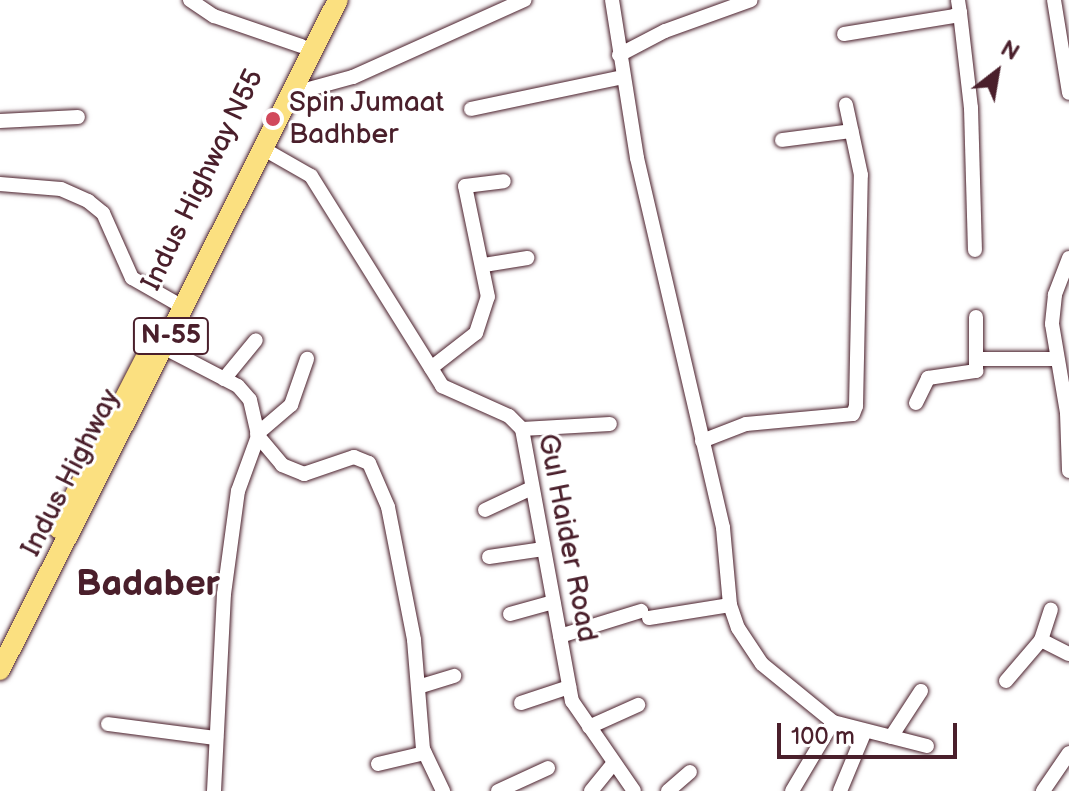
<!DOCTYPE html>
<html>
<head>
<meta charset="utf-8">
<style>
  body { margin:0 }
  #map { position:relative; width:1069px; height:791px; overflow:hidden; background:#fff; font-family:"Balsamiq Sans",sans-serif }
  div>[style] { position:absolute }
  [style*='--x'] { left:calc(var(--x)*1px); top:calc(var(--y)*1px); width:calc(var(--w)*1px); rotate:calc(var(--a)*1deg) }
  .roads { filter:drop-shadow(0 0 2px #4a1f2b) drop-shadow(0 0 2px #4a1f2b) }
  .minor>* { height:14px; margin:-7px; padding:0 7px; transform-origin:7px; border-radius:7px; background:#fff }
  .highway>* { height:20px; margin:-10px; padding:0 10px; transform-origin:10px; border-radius:10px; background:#fbe080 }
  .dots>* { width:22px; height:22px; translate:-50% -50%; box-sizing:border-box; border:4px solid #fff; border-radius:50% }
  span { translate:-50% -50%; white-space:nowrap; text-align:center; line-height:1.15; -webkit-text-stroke:6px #fff; paint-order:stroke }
  .shield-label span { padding:2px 6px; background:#fff; border:2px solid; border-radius:6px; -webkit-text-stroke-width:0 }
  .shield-label { font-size:26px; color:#4a1f2b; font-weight:700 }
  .poi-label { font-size:28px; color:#4a1f2b }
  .left { translate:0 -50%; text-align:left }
  .street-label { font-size:28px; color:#4a1f2b }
  .district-label { font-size:36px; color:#4a1f2b; font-weight:700 }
  .north { position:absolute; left:957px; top:32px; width:80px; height:80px; -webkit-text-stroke:6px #fff; paint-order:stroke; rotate:31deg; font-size:22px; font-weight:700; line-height:32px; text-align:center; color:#4a1f2b }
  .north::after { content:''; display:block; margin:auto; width:28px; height:36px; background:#4a1f2b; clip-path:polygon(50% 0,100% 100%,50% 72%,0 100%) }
  .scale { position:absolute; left:777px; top:723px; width:180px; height:36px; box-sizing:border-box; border:4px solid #4a1f2b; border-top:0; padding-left:10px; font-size:24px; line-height:28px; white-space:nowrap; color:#4a1f2b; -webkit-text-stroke:6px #fff; paint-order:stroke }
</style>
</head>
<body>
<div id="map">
  <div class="roads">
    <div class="minor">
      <i style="--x:190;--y:0;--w:29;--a:34"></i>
      <i style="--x:214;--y:16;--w:92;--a:19"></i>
      <i style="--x:612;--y:0;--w:160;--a:81"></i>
      <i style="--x:637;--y:158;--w:380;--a:76.9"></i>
      <i style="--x:723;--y:528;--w:77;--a:84.8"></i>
      <i style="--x:730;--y:605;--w:24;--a:71"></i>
      <i style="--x:738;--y:628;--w:43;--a:56.3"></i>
      <i style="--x:762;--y:664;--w:92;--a:39.2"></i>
      <i style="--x:833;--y:722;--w:80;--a:120.7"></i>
      <i style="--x:1054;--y:0;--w:94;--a:80.8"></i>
      <i style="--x:960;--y:13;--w:96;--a:83.4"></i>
      <i style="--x:971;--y:108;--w:142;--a:88.4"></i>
      <i style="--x:844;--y:34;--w:111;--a:-9.3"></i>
      <i style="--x:954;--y:16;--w:7;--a:-27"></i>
      <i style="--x:960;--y:13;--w:13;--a:-99"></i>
      <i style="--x:619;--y:55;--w:52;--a:-27.6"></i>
      <i style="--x:665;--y:31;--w:91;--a:-19.8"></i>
      <i style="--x:287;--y:95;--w:68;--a:-15.3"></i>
      <i style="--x:353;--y:77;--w:188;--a:-24.2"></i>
      <i style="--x:471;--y:109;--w:155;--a:-11.9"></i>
      <i style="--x:0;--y:121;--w:78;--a:-2.9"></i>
      <i style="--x:782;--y:140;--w:70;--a:-7.4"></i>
      <i style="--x:262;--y:148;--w:56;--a:29.7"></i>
      <i style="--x:311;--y:176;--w:248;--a:58"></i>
      <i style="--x:442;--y:386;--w:73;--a:24.1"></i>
      <i style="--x:509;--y:416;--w:18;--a:45"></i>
      <i style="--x:522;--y:429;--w:277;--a:79.6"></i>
      <i style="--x:572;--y:701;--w:109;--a:55.4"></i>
      <i style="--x:0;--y:184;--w:61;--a:4.7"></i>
      <i style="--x:61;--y:189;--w:30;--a:24"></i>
      <i style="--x:88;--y:201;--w:19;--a:39"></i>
      <i style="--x:103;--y:213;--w:71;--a:66"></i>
      <i style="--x:132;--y:278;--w:48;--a:29.7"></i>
      <i style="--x:1069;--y:258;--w:40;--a:111"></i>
      <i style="--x:1055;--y:295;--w:29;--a:96"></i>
      <i style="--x:1052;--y:324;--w:90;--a:80.4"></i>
      <i style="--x:1067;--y:413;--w:58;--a:88"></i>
      <i style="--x:484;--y:265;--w:44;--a:-9.2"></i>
      <i style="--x:165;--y:348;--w:82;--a:27.5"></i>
      <i style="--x:238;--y:386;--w:18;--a:49"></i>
      <i style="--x:250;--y:400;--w:37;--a:77"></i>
      <i style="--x:258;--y:436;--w:38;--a:50"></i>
      <i style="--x:282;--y:465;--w:24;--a:22"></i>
      <i style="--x:304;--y:474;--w:53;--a:-18.8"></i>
      <i style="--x:354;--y:457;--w:16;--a:22"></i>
      <i style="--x:369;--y:463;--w:48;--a:66.6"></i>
      <i style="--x:388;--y:507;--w:136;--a:78.9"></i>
      <i style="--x:414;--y:640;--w:109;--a:85.3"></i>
      <i style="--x:423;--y:749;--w:47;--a:64.5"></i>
      <i style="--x:977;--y:359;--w:80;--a:0"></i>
      <i style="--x:431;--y:368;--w:57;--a:-37.9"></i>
      <i style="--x:476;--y:333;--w:38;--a:-72"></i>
      <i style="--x:488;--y:297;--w:113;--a:-101.7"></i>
      <i style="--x:465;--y:186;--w:39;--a:-7"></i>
      <i style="--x:224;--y:379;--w:50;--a:-50.6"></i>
      <i style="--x:916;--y:403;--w:28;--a:-64"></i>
      <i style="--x:928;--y:378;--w:49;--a:-8.3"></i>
      <i style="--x:976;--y:371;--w:54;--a:-90"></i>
      <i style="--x:522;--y:429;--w:88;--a:-3.3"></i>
      <i style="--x:257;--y:434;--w:45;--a:-40.5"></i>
      <i style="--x:291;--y:405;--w:49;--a:-70.8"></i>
      <i style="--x:702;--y:441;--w:47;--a:-21.1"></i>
      <i style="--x:746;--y:424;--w:107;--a:-5.3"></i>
      <i style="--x:853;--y:414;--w:9;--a:-69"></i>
      <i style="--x:856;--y:406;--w:231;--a:-88.8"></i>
      <i style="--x:861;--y:175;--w:72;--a:-102.1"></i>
      <i style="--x:485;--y:510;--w:52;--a:-25.1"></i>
      <i style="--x:489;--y:557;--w:55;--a:-8.4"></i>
      <i style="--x:510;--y:614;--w:45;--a:-15.6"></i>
      <i style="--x:649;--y:618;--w:82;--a:-9.1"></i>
      <i style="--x:560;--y:636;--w:85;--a:-17.2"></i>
      <i style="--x:1041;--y:640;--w:31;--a:27"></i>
      <i style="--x:1006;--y:681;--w:54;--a:-49.5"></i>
      <i style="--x:1041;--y:640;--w:32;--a:-72"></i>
      <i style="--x:418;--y:687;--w:38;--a:-17"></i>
      <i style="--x:521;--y:703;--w:51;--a:-18.4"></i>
      <i style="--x:833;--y:722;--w:97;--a:14.3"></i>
      <i style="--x:108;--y:724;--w:109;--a:7.4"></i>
      <i style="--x:589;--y:727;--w:54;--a:-24.2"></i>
      <i style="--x:891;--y:737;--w:55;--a:-56.9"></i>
      <i style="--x:378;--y:764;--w:48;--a:-13.2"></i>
      <i style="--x:214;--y:791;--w:197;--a:-87.1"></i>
      <i style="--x:224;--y:594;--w:104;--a:-82.3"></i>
      <i style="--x:238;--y:491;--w:59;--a:-70"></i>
      <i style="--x:498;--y:791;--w:55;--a:-24.7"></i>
      <i style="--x:591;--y:791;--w:35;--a:-51"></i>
      <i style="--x:668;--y:791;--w:29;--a:-41"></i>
      <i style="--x:840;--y:791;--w:65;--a:-67.4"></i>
      <i style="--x:1043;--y:791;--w:46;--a:-55.6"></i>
    </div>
    <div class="highway">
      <i style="--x:58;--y:528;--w:192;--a:-62.8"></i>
      <i style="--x:0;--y:670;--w:750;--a:-63.23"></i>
    </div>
  </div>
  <div class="dots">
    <i style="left:273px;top:119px;background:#d1495b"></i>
  </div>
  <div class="shield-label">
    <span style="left:171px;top:336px">N-55</span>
  </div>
  <div class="poi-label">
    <span class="left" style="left:289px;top:119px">Spin Jumaat<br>Badhber</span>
  </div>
  <div class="street-label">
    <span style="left:203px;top:180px;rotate:-64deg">Indus Highway N55</span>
    <span style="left:71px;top:473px;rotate:-63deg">Indus Highway</span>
    <span style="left:567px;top:538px;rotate:79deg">Gul Haider Road</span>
  </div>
  <div class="district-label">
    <span style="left:148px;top:585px">Badaber</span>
  </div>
  <div class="north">N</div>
  <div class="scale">100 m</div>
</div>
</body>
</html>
